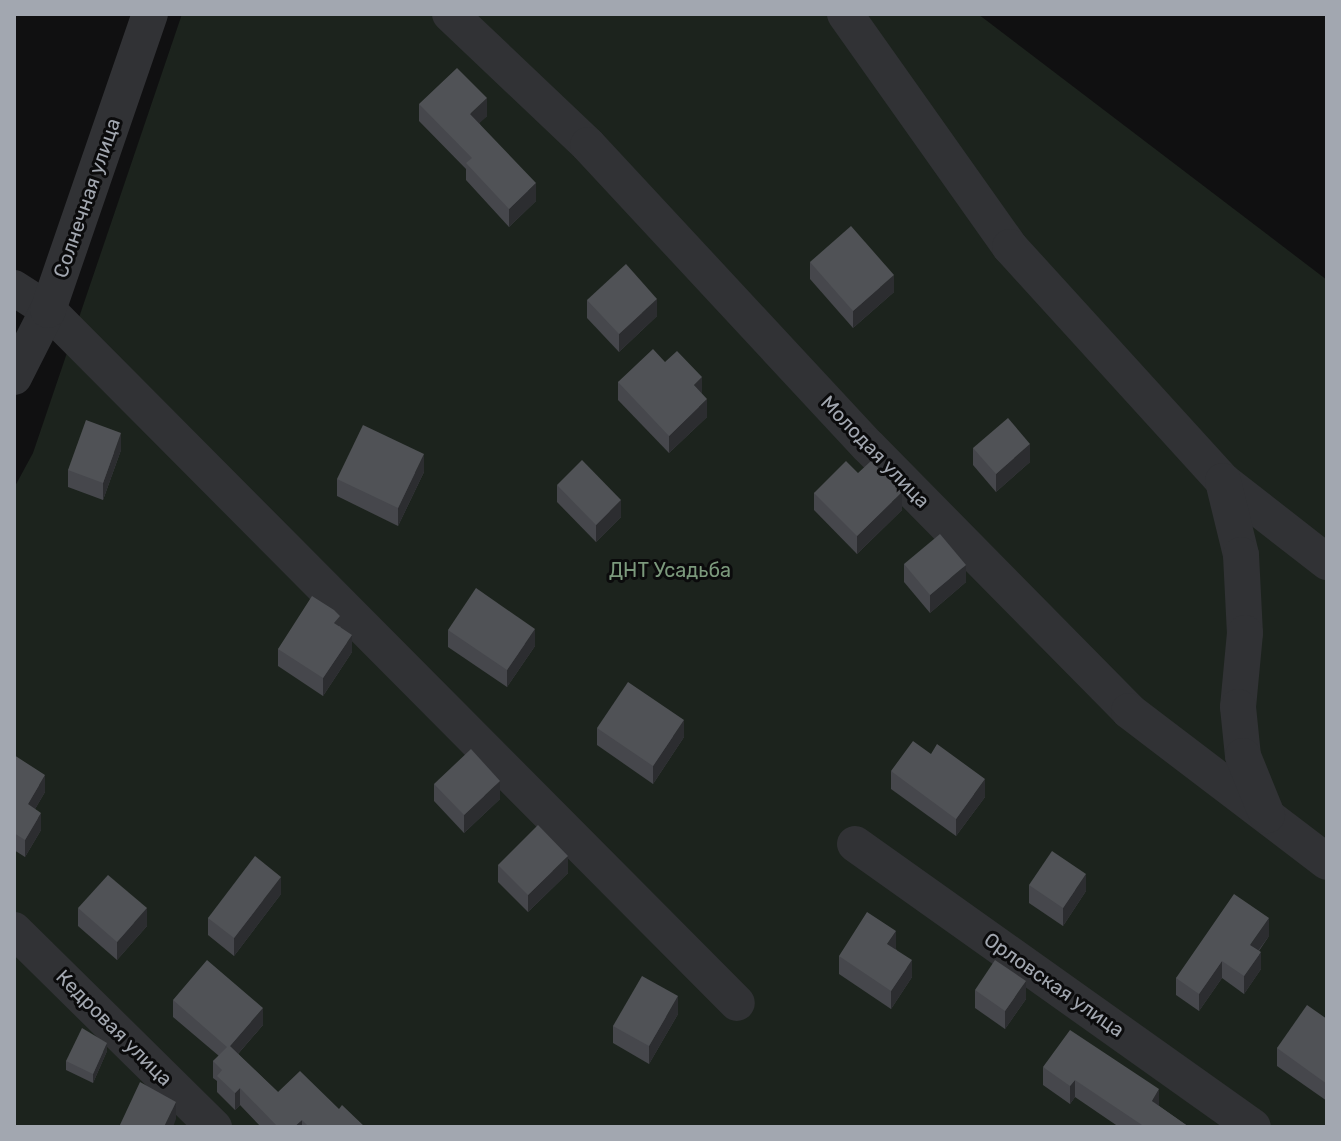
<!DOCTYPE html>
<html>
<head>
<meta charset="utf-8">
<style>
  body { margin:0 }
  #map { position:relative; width:1341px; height:1141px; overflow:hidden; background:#101011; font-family:Rubik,sans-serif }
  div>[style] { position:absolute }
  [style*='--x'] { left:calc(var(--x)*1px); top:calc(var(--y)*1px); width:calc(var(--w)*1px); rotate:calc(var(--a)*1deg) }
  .green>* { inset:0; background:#1c231d }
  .minor>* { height:36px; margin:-18px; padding:0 18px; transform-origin:18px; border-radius:18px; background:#313235 }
  .wall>* { inset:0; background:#46474c }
  .shaded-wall>* { inset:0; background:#2c2d30 }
  .building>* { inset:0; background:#505256 }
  span { translate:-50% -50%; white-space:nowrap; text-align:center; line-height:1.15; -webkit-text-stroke:6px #0b0b0c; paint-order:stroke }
  .street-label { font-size:20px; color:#a2a7b0 }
  .park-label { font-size:20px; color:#7b997c }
  .frame { position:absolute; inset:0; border:16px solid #a2a7b0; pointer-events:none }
</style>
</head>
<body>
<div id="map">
  <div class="green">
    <i style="clip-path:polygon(182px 14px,978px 14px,1327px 280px,1327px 1127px,14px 1127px,14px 488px,33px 453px)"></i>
  </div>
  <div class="minor">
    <i style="--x:450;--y:14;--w:190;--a:43.5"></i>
    <i style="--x:588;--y:145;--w:411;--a:47.1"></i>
    <i style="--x:868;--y:446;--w:372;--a:45.4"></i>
    <i style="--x:1129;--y:711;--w:249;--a:37.3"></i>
    <i style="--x:845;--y:14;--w:286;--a:54.7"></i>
    <i style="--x:1010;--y:247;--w:316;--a:47.7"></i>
    <i style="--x:1223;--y:481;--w:132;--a:37.9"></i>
    <i style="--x:14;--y:288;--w:40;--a:32.9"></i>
    <i style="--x:48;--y:310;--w:977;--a:45.17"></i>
    <i style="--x:14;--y:377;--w:75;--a:-63.1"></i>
    <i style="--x:48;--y:310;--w:313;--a:-71"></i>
    <i style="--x:1223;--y:481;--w:76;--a:76.3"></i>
    <i style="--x:1241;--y:555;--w:78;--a:87.1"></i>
    <i style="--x:1245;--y:633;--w:74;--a:95.4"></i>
    <i style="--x:1238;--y:707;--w:49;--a:84.2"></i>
    <i style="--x:1243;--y:756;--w:64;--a:67.9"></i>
    <i style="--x:855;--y:844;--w:488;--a:35.4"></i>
    <i style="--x:14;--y:930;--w:281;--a:44.6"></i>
  </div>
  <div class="wall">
    <i style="clip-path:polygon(419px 104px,487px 116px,479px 123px,536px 201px,509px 227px,466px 180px,466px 169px,419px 121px)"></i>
    <i style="clip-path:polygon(810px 262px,894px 292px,853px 328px,810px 279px)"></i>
    <i style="clip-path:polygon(587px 300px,657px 316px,619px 352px,587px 318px)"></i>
    <i style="clip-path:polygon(665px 362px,707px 417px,669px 453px,618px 400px,618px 382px)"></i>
    <i style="clip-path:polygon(973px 448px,1030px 462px,996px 492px,973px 465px)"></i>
    <i style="clip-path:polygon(121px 450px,103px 500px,68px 487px,68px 470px)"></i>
    <i style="clip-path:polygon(424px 472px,398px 526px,337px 496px,337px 479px)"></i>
    <i style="clip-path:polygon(858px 473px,902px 510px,857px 554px,814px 510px,814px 493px)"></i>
    <i style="clip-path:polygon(557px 485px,621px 517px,596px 542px,557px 502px)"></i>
    <i style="clip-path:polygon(904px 564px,966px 582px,930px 613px,904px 582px)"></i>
    <i style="clip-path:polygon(340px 626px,352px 652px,323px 696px,278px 666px,278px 649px)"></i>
    <i style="clip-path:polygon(448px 630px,535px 646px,507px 687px,448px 647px)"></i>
    <i style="clip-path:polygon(597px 728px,684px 737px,653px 784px,597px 745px)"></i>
    <i style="clip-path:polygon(14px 755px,45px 792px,35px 809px,41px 830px,25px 857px,14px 850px)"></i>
    <i style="clip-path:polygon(891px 771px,985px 797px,956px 836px,891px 789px)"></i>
    <i style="clip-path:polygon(434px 784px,500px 799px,464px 833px,434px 801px)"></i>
    <i style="clip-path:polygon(498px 865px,568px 873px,528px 912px,498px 882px)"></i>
    <i style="clip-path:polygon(1029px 885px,1086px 891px,1063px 926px,1029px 903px)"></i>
    <i style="clip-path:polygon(281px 894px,234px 956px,208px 935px,208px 918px)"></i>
    <i style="clip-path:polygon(78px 908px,147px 926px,117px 960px,78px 926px)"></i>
    <i style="clip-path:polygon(1269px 936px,1259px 951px,1261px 969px,1244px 994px,1222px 978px,1199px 1011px,1176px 995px,1176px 978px)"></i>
    <i style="clip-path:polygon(896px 949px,912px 977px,891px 1009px,839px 974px,839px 956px)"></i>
    <i style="clip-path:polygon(975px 990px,1026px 999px,1005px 1029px,975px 1008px)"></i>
    <i style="clip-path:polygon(173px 1000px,263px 1025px,238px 1054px,278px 1092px,339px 1109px,365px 1127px,261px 1127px,240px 1105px,235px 1110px,217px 1092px,217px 1081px,213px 1078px,213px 1061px,219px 1056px,173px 1017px)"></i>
    <i style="clip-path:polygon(678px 1014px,649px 1064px,613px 1043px,613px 1026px)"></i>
    <i style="clip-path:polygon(1327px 1019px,1327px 1101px,1277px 1066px,1277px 1048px)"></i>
    <i style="clip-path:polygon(107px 1051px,93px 1083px,66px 1070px,66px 1061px)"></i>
    <i style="clip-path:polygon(1043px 1067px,1159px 1106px,1189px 1127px,1119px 1127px,1075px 1097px,1070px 1104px,1043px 1085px)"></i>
  </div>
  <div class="shaded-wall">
    <i style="clip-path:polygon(487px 98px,487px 116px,470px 132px,470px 114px)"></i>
    <i style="clip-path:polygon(536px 183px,536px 201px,509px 227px,509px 209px)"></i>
    <i style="clip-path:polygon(894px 275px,894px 292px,853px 328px,853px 311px)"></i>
    <i style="clip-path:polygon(657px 299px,657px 316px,619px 352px,619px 334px)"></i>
    <i style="clip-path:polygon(702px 377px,702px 394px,694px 385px)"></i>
    <i style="clip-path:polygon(707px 399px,707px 417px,669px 453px,669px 436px)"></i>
    <i style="clip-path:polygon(121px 433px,121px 450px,103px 500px,103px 483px)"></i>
    <i style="clip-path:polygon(1030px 444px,1030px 462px,996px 492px,996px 474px)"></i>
    <i style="clip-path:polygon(424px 454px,424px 472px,398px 526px,398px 508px)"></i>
    <i style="clip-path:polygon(902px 492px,902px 510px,857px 554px,857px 536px)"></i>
    <i style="clip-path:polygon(621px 500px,621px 517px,596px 542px,596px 525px)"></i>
    <i style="clip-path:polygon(966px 565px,966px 582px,930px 613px,930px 595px)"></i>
    <i style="clip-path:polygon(535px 629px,535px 646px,507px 687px,507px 670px)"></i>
    <i style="clip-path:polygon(352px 635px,352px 652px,323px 696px,323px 678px)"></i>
    <i style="clip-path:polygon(684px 720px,684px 737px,653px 784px,653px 766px)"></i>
    <i style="clip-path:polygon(45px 775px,45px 792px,28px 821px,28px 804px)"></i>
    <i style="clip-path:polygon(985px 779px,985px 797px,956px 836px,956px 819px)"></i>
    <i style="clip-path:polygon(500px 781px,500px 799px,464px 833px,464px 815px)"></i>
    <i style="clip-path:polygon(41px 813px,41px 830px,25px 857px,25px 840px)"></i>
    <i style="clip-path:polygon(568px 856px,568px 873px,528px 912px,528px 895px)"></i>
    <i style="clip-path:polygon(1086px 874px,1086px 891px,1063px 926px,1063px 908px)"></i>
    <i style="clip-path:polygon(281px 877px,281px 894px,234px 956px,234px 938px)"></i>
    <i style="clip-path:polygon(147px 908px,147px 926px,117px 960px,117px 942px)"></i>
    <i style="clip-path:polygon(1269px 918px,1269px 936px,1250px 962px,1250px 945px)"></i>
    <i style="clip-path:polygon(896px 931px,896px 949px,887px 962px,887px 944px)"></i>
    <i style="clip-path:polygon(1261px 952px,1261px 969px,1244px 994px,1244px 976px)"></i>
    <i style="clip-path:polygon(912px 960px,912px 977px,891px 1009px,891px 991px)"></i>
    <i style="clip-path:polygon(1222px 961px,1222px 978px,1199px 1011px,1199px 994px)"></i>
    <i style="clip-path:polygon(1026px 981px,1026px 999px,1005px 1029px,1005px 1011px)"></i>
    <i style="clip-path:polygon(678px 996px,678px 1014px,649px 1064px,649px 1046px)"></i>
    <i style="clip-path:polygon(263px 1008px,263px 1025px,230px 1063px,230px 1046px)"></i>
    <i style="clip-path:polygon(107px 1043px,107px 1051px,93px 1083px,93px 1074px)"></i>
    <i style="clip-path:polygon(1075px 1080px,1075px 1097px,1070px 1104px,1070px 1086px)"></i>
    <i style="clip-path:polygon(240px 1088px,240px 1105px,235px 1110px,235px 1093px)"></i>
    <i style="clip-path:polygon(1159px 1089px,1159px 1107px,1152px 1101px)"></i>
    <i style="clip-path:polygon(176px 1102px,176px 1119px,173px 1127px,164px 1127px)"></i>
    <i style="clip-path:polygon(302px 1120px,302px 1127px,294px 1127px)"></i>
  </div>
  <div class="building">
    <i style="clip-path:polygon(457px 68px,487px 98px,470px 114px,536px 183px,509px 209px,466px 163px,472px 158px,419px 104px)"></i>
    <i style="clip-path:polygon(851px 226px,894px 275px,853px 311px,810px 262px)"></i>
    <i style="clip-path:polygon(626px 264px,657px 299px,619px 334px,587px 300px)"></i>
    <i style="clip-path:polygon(653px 349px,665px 362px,677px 351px,702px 377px,694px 385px,707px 399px,669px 436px,618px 382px)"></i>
    <i style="clip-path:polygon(1008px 418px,1030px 444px,996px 474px,973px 448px)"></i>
    <i style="clip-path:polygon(86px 420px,121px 433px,103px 483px,68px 470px)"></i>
    <i style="clip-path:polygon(363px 425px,424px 454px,398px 508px,337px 479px)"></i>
    <i style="clip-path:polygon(582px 460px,621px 500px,596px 525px,557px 485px)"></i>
    <i style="clip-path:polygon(846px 461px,858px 473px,871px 461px,902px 492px,857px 536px,814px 493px)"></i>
    <i style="clip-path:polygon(940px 534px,966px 565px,930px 595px,904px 564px)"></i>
    <i style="clip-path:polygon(476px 588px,535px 629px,507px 670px,448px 630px)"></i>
    <i style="clip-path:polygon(312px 596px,334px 610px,340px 616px,334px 623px,352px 635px,323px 678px,278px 649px)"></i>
    <i style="clip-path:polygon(628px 682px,684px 720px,653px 766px,597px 728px)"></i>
    <i style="clip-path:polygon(913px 741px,931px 754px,937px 744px,985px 779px,956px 819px,891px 771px)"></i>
    <i style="clip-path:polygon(471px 749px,500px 781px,464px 815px,434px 784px)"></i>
    <i style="clip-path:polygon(14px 755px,45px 775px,28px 804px,41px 813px,25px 840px,14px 833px)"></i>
    <i style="clip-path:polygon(538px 825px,568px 856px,528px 895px,498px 865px)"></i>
    <i style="clip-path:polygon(1052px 851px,1086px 874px,1063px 908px,1029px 885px)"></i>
    <i style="clip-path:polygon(255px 856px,281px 877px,234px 938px,208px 918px)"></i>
    <i style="clip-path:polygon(108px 875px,147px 908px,117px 942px,78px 908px)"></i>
    <i style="clip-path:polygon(1234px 894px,1269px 918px,1250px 945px,1261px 952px,1244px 976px,1222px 961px,1199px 994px,1176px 978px)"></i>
    <i style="clip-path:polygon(867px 912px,896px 931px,887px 944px,912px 960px,891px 991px,839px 956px)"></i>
    <i style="clip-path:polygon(207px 960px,263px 1008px,230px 1046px,278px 1092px,300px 1071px,339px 1109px,342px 1105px,365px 1127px,309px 1127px,302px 1120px,294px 1127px,278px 1127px,240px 1088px,235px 1093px,217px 1076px,222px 1070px,213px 1061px,227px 1047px,173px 1000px)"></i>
    <i style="clip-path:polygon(995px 960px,1026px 981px,1005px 1011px,975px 990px)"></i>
    <i style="clip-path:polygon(642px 976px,678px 996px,649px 1046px,613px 1026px)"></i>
    <i style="clip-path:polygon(1307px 1005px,1327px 1019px,1327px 1084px,1277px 1048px)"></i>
    <i style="clip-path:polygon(82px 1028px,107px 1043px,93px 1074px,66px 1061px)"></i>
    <i style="clip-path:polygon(1070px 1030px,1159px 1089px,1152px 1101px,1189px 1127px,1145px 1127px,1075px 1080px,1070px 1086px,1043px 1067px)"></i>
    <i style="clip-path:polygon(140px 1082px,176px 1102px,164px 1127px,119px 1127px)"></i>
  </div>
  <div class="street-label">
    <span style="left:87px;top:198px;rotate:-71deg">Солнечная улица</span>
    <span style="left:875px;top:452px;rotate:46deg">Молодая улица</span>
    <span style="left:1054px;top:985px;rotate:35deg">Орловская улица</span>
    <span style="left:114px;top:1028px;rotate:45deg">Кедровая улица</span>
  </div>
  <div class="park-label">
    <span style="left:670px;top:570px">ДНТ Усадьба</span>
  </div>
  <div class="frame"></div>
</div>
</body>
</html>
